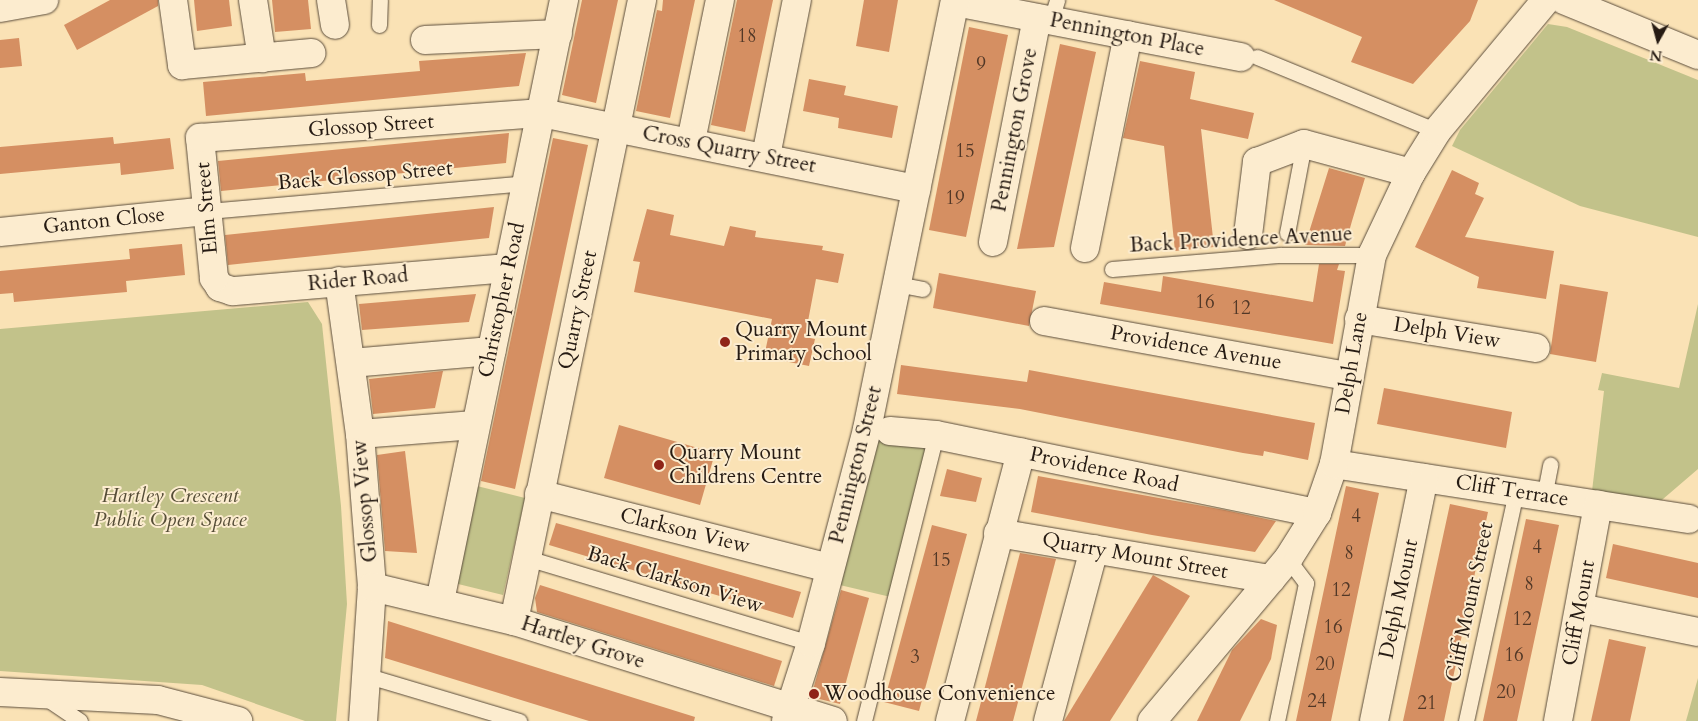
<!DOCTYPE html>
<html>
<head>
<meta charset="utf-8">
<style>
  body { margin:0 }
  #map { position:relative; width:1698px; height:721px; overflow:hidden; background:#fae2b5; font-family:Cardo,serif }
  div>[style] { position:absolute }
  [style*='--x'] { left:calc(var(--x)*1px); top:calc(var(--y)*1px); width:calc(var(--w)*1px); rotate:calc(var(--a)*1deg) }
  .green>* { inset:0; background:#c2c28a }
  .building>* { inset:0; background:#d58f62 }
  .roads { filter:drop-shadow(0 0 1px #5b4d3c) drop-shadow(0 0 1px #5b4d3c) }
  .lane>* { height:15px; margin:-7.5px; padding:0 7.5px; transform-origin:7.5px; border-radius:7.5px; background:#fceccf }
  .street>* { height:28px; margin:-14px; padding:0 14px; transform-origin:14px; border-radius:14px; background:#fceccf }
  .secondary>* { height:28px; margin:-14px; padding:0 14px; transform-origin:14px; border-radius:14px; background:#fceccf }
  .dots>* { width:14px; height:14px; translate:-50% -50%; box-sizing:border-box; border:2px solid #fceccf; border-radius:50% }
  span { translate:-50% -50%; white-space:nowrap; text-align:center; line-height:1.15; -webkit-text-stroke:4px #fceccf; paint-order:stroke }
  .number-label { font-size:19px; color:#523827 }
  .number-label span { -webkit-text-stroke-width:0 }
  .street-label { font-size:21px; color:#261b13 }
  .poi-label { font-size:21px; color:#261b13 }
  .left { translate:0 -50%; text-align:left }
  .park-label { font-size:21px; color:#554d37; font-style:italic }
  .north { position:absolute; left:1633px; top:15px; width:50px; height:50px; -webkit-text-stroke:4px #fceccf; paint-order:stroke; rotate:187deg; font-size:14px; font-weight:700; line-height:20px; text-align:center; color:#261b13 }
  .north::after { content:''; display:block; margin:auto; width:18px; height:22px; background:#261b13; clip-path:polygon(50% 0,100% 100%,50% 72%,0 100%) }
</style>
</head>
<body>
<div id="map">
  <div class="green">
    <i style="clip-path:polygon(1548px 24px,1567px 27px,1698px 80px,1698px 237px,1580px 206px,1452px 146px,1460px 130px)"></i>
    <i style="clip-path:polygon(308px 302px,322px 324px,341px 506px,347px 604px,336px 721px,305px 721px,202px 685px,0 671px,0 329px)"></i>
    <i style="clip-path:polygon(1698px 304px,1698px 469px,1656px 505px,1592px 491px,1604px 391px,1598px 390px,1602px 373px,1679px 388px)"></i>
    <i style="clip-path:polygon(867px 429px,936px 435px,895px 598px,827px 582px)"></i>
    <i style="clip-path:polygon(477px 486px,525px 498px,503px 595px,454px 583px)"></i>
    <i style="clip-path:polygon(1698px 678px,1698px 721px,1686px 721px)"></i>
  </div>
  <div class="building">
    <i style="clip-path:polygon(110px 0,158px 0,158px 6px,77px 50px,64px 25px)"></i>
    <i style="clip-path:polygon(194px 0,229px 0,232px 26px,197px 31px)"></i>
    <i style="clip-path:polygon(272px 0,308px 0,311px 29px,275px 32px)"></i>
    <i style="clip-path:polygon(582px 0,618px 0,596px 103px,562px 95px)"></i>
    <i style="clip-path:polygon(663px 0,695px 0,670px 118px,636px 111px,657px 10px,662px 11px)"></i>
    <i style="clip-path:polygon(737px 0,773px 0,745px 132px,711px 125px)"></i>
    <i style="clip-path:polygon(864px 0,898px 0,889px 52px,856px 46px)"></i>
    <i style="clip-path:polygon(1274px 0,1478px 0,1470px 21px,1413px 84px,1351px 62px,1362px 37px)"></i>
    <i style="clip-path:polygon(969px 27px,1008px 35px,966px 237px,929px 230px)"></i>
    <i style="clip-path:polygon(19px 38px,22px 66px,0 68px,0 40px)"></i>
    <i style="clip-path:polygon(1060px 44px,1096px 52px,1054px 247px,1017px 249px)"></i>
    <i style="clip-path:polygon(526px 53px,519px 86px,206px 116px,203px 82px,305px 73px,306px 81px,420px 71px,419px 61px)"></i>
    <i style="clip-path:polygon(1140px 61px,1195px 72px,1190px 99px,1254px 113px,1248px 139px,1201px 129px,1214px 247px,1175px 251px,1164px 146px,1123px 138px)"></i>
    <i style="clip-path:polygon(809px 79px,846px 86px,844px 95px,898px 106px,892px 138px,838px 128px,839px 118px,803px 111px)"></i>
    <i style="clip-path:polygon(509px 133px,506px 163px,221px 191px,218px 161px)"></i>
    <i style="clip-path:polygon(113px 137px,114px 144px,170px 138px,174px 169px,121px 175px,120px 163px,0 174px,0 147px)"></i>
    <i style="clip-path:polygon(553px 138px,588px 145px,515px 489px,481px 481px)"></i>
    <i style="clip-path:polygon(1329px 168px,1365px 178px,1352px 221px,1345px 246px,1305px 245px)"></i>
    <i style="clip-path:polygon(1452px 170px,1479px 183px,1475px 194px,1484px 198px,1465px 237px,1554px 251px,1546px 299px,1477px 288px,1479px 277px,1415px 247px)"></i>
    <i style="clip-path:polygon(494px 207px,489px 238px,228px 265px,225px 235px)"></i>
    <i style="clip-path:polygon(647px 209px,674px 215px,670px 235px,724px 246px,730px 226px,756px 231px,755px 237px,823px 246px,822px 250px,844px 254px,838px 283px,816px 279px,805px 337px,815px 339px,809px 366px,764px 357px,772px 319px,634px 292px,640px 262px,633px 261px)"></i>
    <i style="clip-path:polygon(182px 244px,185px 275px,126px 281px,127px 292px,14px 302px,13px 293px,0 294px,0 271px,130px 259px,129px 249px)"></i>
    <i style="clip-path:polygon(1319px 264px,1339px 264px,1337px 270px,1345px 271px,1333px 344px,1100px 304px,1104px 282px,1161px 292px,1163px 276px,1313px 302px)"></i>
    <i style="clip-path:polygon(939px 273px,1036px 291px,1029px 326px,933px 308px)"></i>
    <i style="clip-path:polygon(1560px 284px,1608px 292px,1596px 362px,1550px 354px)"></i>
    <i style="clip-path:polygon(476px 294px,469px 322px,362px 330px,359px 304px)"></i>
    <i style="clip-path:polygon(901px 365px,1027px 382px,1029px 370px,1315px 423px,1308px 460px,1264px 451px,1263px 456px,1243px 453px,1020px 409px,897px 394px)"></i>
    <i style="clip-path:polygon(443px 371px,435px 408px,373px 414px,369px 379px)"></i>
    <i style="clip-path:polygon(1384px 388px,1512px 412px,1506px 448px,1377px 424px)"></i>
    <i style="clip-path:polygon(619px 425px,715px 453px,700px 505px,604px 478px)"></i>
    <i style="clip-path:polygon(405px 451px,414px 527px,417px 553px,385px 551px,377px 455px)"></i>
    <i style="clip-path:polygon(947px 469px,982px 478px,976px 502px,940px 496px)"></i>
    <i style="clip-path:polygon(1038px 476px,1225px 510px,1276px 521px,1255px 552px,1152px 535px,1031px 512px)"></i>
    <i style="clip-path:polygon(1346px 486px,1379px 493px,1367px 549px,1331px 721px,1296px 721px)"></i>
    <i style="clip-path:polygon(1450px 504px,1488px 512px,1476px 568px,1444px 721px,1403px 721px)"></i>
    <i style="clip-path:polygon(1526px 519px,1559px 525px,1517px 721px,1483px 721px)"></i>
    <i style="clip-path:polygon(556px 523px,801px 592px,793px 618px,549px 545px)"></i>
    <i style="clip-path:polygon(932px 525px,967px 534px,919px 711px,884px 702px)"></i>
    <i style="clip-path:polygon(1613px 544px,1698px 563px,1698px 598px,1606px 578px)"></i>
    <i style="clip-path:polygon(1020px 553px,1056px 559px,1013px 721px,976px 721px)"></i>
    <i style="clip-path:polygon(1153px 575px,1190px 596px,1110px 721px,1064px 721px)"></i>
    <i style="clip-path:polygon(540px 585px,782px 661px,774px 686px,537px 612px,535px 598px)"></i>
    <i style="clip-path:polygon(841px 590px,869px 598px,840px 704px,811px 697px)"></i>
    <i style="clip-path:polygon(1261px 619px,1277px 625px,1271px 659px,1240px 721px,1197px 721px,1232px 650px)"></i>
    <i style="clip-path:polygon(388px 621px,695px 717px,694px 721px,589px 721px,385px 658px)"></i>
    <i style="clip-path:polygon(1609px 639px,1646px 647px,1630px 721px,1591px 721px)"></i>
  </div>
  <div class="roads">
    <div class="lane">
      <i style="--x:1051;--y:20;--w:21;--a:-73"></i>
      <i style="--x:379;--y:25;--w:25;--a:-88"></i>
      <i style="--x:1257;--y:57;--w:195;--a:22.3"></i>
      <i style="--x:207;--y:211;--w:321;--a:-5"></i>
      <i style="--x:1287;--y:233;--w:91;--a:-79.2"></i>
      <i style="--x:1112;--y:269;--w:169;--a:-4.8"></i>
      <i style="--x:1280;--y:255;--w:92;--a:0"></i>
      <i style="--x:897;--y:284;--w:26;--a:11"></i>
      <i style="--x:1544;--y:497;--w:33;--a:-79"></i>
      <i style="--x:527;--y:558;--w:296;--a:16.7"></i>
      <i style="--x:365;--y:675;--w:161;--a:16.6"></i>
      <i style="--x:46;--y:698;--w:41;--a:34.1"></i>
      <i style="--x:864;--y:721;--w:295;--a:-75.9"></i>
      <i style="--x:1277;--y:721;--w:141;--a:-78.1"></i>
      <i style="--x:1306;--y:583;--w:30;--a:-127"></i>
      <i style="--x:1466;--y:721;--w:234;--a:-77.7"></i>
    </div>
    <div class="street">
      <i style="--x:173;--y:0;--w:66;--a:82.1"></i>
      <i style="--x:182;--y:65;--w:130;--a:-5.3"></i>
      <i style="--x:253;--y:0;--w:59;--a:81.2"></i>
      <i style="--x:331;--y:0;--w:25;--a:81"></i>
      <i style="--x:955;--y:2;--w:291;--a:10.9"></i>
      <i style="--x:0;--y:8;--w:45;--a:-10.3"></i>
      <i style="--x:425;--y:40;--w:133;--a:-2.6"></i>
      <i style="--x:691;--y:141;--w:144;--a:-78.4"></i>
      <i style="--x:766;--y:156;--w:159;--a:-78.8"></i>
      <i style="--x:0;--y:232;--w:208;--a:-5.8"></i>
      <i style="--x:1248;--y:235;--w:74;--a:-83"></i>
      <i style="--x:1257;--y:162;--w:50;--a:-21"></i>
      <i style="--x:1304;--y:144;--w:111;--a:15.2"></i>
      <i style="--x:993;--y:242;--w:228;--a:-78.9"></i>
      <i style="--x:1085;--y:248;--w:217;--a:-78.6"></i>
      <i style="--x:508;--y:268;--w:277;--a:175.2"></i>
      <i style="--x:232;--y:291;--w:13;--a:-162"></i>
      <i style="--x:220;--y:287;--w:11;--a:-124"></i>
      <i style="--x:214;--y:278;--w:141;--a:-95.7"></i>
      <i style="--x:200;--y:138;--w:343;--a:-4.2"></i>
      <i style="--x:542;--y:113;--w:382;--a:11.5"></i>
      <i style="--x:339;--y:281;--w:154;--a:82.2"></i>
      <i style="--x:360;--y:434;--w:153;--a:85.5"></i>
      <i style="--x:372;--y:587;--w:134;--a:93.8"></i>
      <i style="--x:1359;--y:319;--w:179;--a:9.3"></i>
      <i style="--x:1044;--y:321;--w:309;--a:10.3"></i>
      <i style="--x:351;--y:363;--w:141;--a:-4.9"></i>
      <i style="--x:890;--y:431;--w:46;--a:5"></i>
      <i style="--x:936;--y:435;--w:389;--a:11.6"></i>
      <i style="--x:360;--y:434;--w:115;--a:-4.5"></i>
      <i style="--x:1334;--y:464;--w:359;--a:8.8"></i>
      <i style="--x:539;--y:494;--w:300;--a:14.3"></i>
      <i style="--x:998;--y:533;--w:277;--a:9.6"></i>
      <i style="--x:372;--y:587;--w:146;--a:13.5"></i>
      <i style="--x:514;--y:621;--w:334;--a:17.4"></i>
      <i style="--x:440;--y:601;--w:614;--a:-78.34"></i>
      <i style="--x:1580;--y:608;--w:120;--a:11.5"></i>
      <i style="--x:514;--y:621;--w:634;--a:-78.35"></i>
      <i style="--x:0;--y:692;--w:158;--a:2.9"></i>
      <i style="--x:158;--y:700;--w:83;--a:14.7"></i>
      <i style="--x:786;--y:721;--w:82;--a:-72.2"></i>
      <i style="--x:811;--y:643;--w:221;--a:-75.3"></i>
      <i style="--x:867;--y:429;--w:438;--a:-78.4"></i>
      <i style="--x:950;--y:721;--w:278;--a:-75.2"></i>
      <i style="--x:1048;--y:721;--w:178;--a:-75"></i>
      <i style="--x:1152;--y:721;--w:212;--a:-50"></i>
      <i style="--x:1288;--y:559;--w:54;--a:-57.8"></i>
      <i style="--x:1317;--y:513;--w:52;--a:-70.9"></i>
      <i style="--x:1334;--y:464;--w:212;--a:-79.7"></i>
      <i style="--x:1372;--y:255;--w:91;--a:-64.6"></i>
      <i style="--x:1411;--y:173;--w:49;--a:-58.2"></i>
      <i style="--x:1437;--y:131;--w:170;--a:-50.2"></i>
      <i style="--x:1374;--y:721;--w:248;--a:-78.4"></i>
      <i style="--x:1558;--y:721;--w:220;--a:-79.5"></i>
    </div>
    <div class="secondary">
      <i style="--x:1564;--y:0;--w:145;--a:22.3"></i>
    </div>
  </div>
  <div class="dots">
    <i style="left:725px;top:342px;background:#8f2418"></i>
    <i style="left:659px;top:465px;background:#8f2418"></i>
    <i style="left:814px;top:694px;background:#8f2418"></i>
  </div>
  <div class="number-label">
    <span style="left:747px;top:37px">18</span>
    <span style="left:981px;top:65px">9</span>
    <span style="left:965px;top:152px">15</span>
    <span style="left:955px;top:199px">19</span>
    <span style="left:1205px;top:303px">16</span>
    <span style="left:1241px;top:309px">12</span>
    <span style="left:1356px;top:517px">4</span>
    <span style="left:1537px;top:548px">4</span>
    <span style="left:1349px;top:554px">8</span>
    <span style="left:941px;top:561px">15</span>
    <span style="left:1529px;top:585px">8</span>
    <span style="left:1341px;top:591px">12</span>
    <span style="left:1522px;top:620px">12</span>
    <span style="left:1333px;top:628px">16</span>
    <span style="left:1514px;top:656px">16</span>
    <span style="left:915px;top:658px">3</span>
    <span style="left:1325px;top:665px">20</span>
    <span style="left:1506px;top:693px">20</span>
    <span style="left:1317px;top:702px">24</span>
    <span style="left:1427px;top:704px">21</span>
  </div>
  <div class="street-label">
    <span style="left:1127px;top:35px;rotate:11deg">Pennington Place</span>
    <span style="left:371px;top:126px;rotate:-4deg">Glossop Street</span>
    <span style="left:1015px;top:130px;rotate:-79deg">Pennington Grove</span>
    <span style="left:729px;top:150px;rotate:11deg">Cross Quarry Street</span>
    <span style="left:365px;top:176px;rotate:-5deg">Back Glossop Street</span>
    <span style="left:207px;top:208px;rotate:-95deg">Elm Street</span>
    <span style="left:104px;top:221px;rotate:-6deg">Ganton Close</span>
    <span style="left:1241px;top:240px;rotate:-3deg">Back Providence Avenue</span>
    <span style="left:358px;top:280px;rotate:-5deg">Rider Road</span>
    <span style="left:502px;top:300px;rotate:-78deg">Christopher Road</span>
    <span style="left:578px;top:310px;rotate:-78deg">Quarry Street</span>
    <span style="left:1447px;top:333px;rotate:9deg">Delph View</span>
    <span style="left:1196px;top:348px;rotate:10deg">Providence Avenue</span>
    <span style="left:1352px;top:363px;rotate:-80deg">Delph Lane</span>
    <span style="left:856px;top:465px;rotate:-76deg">Pennington Street</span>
    <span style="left:1104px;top:470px;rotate:12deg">Providence Road</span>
    <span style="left:1512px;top:491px;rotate:9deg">Cliff Terrace</span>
    <span style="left:365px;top:501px;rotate:-95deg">Glossop View</span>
    <span style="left:685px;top:531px;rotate:14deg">Clarkson View</span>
    <span style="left:1135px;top:556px;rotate:10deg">Quarry Mount Street</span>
    <span style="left:675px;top:580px;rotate:17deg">Back Clarkson View</span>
    <span style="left:1399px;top:599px;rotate:-78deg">Delph Mount</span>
    <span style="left:1470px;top:602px;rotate:-78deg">Cliff Mount Street</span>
    <span style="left:1579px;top:613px;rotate:-80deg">Cliff Mount</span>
    <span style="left:583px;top:643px;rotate:18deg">Hartley Grove</span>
  </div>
  <div class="poi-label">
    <span class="left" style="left:735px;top:342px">Quarry Mount<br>Primary School</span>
    <span class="left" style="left:669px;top:465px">Quarry Mount<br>Childrens Centre</span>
    <span class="left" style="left:824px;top:694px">Woodhouse Convenience</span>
  </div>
  <div class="park-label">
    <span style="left:170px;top:508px">Hartley Crescent<br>Public Open Space</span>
  </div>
  <div class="north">N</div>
</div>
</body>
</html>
